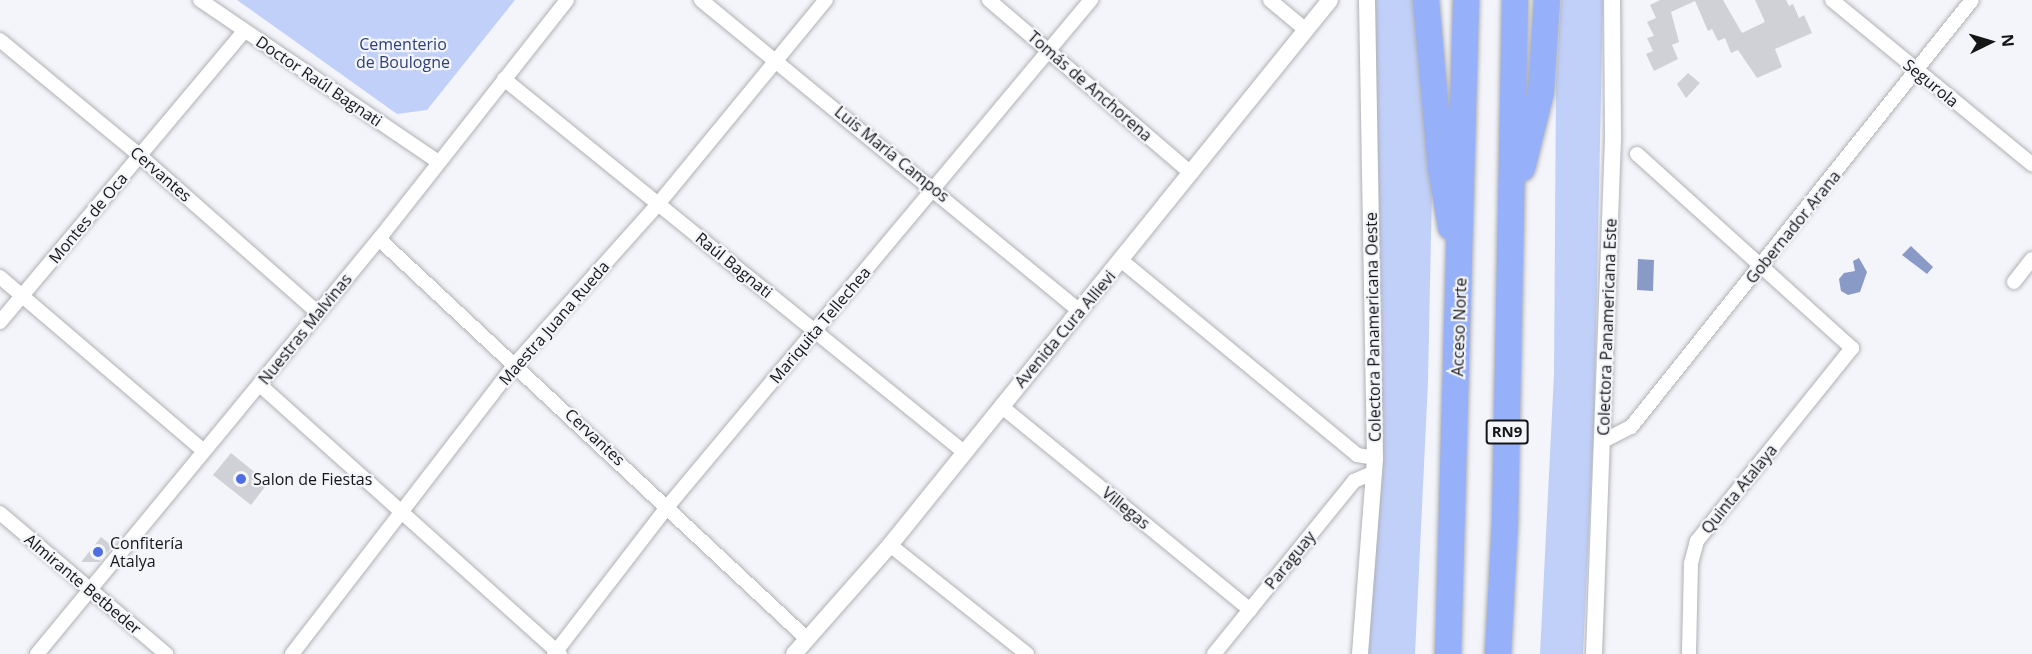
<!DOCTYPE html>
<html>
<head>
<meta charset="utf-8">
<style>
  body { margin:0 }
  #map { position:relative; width:2032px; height:654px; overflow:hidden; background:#f4f5fa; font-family:"Open Sans",sans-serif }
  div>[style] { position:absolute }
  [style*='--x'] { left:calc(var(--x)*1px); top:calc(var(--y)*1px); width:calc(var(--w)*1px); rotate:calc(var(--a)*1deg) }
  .green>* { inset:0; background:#c0d0f9 }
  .water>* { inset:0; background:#8a9ac6 }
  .building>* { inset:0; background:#d0d1d6 }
  .roads { filter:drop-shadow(0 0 2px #b0b1b5) drop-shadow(0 0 2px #b0b1b5) }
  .minor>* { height:14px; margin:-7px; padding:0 7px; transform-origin:7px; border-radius:7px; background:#fff }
  .tertiary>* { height:16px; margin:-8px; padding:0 8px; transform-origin:8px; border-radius:8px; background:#fff }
  .motorway>* { height:26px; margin:-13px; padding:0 13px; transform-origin:13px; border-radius:13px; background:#96b0fa }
  .dots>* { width:16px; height:16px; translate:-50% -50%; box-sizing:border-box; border:3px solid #f4f5fa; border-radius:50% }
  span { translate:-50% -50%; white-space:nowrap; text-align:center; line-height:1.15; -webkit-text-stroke:4.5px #f4f5fa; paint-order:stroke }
  .shield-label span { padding:2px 4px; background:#f4f5fa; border:2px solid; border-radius:4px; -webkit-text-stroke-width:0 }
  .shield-label { font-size:15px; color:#151617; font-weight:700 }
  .park-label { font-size:16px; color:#2e3f76 }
  .street-label { font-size:16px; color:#151617 }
  .poi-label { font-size:16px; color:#151617 }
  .left { translate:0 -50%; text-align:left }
  .north { position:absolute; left:1960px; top:12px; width:60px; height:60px; -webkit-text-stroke:4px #f4f5fa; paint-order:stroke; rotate:85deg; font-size:16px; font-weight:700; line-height:24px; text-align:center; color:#151617 }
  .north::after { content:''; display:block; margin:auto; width:21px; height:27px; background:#151617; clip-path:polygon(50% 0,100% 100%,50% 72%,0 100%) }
</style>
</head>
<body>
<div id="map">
  <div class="green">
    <i style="clip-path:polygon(237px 0,515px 0,427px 110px,397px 114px)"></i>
    <i style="clip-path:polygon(1372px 0,1415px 0,1433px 140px,1428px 381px,1415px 654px,1366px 654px)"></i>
    <i style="clip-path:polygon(1561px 0,1603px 0,1594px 426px,1583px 654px,1540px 654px,1554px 374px,1556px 80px)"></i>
  </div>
  <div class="water">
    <i style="clip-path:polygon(1911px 246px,1933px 267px,1927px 274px,1902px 255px)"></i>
    <i style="clip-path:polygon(1859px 258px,1867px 272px,1860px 292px,1848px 295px,1841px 291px,1839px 279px,1844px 273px,1855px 271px,1853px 261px)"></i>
    <i style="clip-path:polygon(1638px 259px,1654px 260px,1653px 291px,1637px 290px)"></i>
  </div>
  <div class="building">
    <i style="clip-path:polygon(1660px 0,1723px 0,1742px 33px,1765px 22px,1755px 0,1786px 0,1789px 6px,1793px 4px,1799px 18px,1804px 15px,1812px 33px,1775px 49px,1782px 67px,1757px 78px,1738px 50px,1731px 53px,1725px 38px,1718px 41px,1712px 29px,1708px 31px,1695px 1px,1671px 12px,1679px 42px,1672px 45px,1678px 59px,1654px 71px,1646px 54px,1653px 51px,1647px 38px,1654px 36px,1647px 22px,1656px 18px,1650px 5px)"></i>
    <i style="clip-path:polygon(1688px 73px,1700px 83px,1686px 98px,1677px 84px)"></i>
    <i style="clip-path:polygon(231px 453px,268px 483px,251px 505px,213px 475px)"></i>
    <i style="clip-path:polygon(101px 537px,112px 546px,99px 562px,81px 562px)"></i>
  </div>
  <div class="roads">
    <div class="minor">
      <i style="--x:200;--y:0;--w:288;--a:34.2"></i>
      <i style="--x:701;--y:0;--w:490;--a:39.4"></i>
      <i style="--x:989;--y:0;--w:266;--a:40.6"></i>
      <i style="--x:1270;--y:0;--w:47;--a:39.8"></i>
      <i style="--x:1832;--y:0;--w:259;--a:39.4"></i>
      <i style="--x:0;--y:40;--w:182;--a:39.6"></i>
      <i style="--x:140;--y:156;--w:237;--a:41.4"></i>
      <i style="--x:504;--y:79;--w:592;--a:39.04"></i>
      <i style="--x:1637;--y:154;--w:290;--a:42.1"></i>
      <i style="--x:1852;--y:348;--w:248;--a:128.8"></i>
      <i style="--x:1697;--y:541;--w:24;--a:105"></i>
      <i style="--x:1691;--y:564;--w:90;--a:91.3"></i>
      <i style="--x:379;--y:239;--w:586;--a:43.06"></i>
      <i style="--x:1122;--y:261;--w:305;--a:39.5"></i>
      <i style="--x:1357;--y:455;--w:18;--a:9"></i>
      <i style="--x:0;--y:277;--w:268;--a:40.5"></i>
      <i style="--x:2014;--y:282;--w:29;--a:-52"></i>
      <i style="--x:0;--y:322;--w:380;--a:-50"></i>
      <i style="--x:260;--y:385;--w:403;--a:41.9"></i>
      <i style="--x:1001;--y:406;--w:322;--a:39.3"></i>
      <i style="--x:1603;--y:441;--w:31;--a:-27"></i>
      <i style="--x:1631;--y:427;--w:546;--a:-51.39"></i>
      <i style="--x:0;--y:513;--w:218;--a:40.3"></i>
      <i style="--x:890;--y:545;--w:175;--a:38.5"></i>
      <i style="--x:37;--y:654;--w:538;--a:-50.51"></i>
      <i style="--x:379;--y:239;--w:304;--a:-51.8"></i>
      <i style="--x:292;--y:654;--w:367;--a:-52.4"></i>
      <i style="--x:516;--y:363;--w:215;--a:-48.2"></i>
      <i style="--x:659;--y:203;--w:263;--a:-50.6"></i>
      <i style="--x:554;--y:654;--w:187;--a:-52.4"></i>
      <i style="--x:668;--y:506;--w:660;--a:-50.11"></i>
      <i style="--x:1214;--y:654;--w:223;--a:-51"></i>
      <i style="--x:1354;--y:481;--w:21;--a:-23"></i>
    </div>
    <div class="tertiary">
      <i style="--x:794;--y:654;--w:145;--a:-48.6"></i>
      <i style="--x:890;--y:545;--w:700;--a:-51.08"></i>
      <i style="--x:1360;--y:654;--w:197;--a:-85.6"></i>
      <i style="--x:1375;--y:458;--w:458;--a:-91"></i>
      <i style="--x:1594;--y:654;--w:516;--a:-87.89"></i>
      <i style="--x:1613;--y:138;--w:138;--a:-90.4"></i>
    </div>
    <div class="motorway">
      <i style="--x:1426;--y:0;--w:169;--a:84.9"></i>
      <i style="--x:1441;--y:168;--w:60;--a:80.4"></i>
      <i style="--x:1522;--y:168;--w:78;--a:-76"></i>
      <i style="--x:1541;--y:92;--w:92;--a:-86.3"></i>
      <i style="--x:1448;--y:654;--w:654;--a:-88.42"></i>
      <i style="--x:1498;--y:654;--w:134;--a:-87"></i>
      <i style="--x:1505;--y:520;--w:520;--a:-88.9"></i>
    </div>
  </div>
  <div class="dots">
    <i style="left:241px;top:479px;background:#4f6ee2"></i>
    <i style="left:98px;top:552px;background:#4f6ee2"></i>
  </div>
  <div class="shield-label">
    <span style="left:1507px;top:432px">RN9</span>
  </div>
  <div class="park-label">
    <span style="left:403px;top:53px">Cementerio<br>de Boulogne</span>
  </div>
  <div class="street-label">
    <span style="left:319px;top:81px;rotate:34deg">Doctor Raúl Bagnati</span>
    <span style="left:1931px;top:83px;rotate:39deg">Segurola</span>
    <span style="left:1090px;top:86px;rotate:41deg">Tomás de Anchorena</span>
    <span style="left:892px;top:154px;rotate:39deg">Luis María Campos</span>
    <span style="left:161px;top:174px;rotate:41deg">Cervantes</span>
    <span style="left:88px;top:218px;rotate:-50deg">Montes de Oca</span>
    <span style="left:1793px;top:227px;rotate:-51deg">Gobernador Arana</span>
    <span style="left:734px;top:265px;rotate:39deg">Raúl Bagnati</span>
    <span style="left:554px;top:323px;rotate:-49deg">Maestra Juana Rueda</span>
    <span style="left:820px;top:325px;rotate:-50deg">Mariquita Tellechea</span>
    <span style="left:1373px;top:327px;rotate:-91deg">Colectora Panamericana Oeste</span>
    <span style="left:1459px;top:327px;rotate:-88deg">Acceso Norte</span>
    <span style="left:1607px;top:327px;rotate:-88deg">Colectora Panamericana Este</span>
    <span style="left:305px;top:329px;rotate:-51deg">Nuestras Malvinas</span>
    <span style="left:1065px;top:329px;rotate:-50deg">Avenida Cura Allievi</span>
    <span style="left:595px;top:437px;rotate:43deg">Cervantes</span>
    <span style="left:1739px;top:489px;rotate:-51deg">Quinta Atalaya</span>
    <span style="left:1126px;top:508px;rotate:39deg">Villegas</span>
    <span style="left:1290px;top:560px;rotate:-51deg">Paraguay</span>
    <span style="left:83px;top:584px;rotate:40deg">Almirante Betbeder</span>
  </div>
  <div class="poi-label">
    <span class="left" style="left:253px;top:479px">Salon de Fiestas</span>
    <span class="left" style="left:110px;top:552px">Confitería<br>Atalya</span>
  </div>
  <div class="north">N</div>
</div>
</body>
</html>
